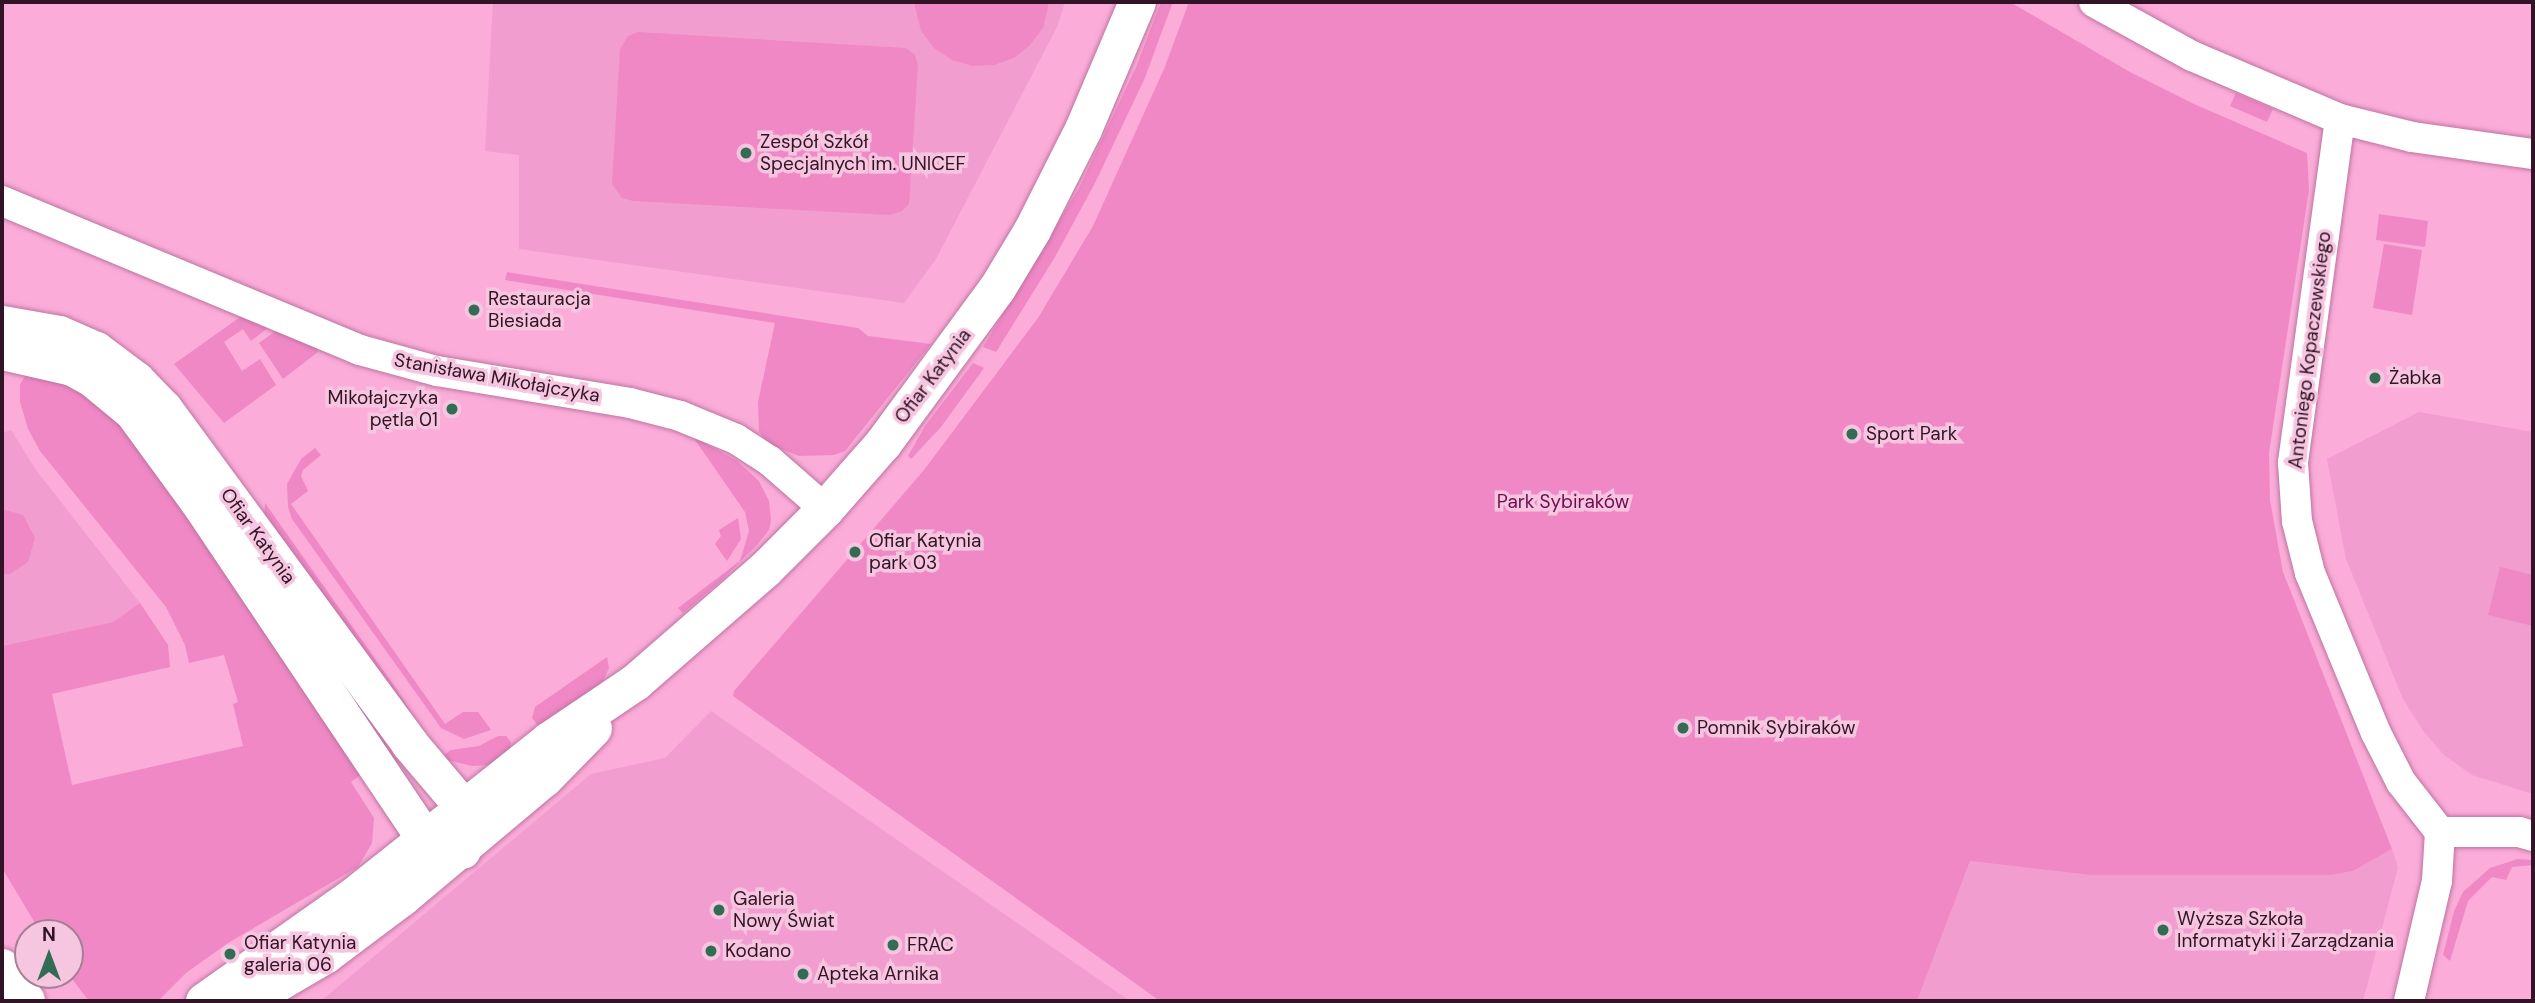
<!DOCTYPE html>
<html>
<head>
<meta charset="utf-8">
<style>
  body { margin:0 }
  #map { position:relative; width:2535px; height:1003px; overflow:hidden; background:#fbacd9; font-family:"DM Sans",sans-serif }
  div>[style] { position:absolute }
  [style*='--x'] { left:calc(var(--x)*1px); top:calc(var(--y)*1px); width:calc(var(--w)*1px); rotate:calc(var(--a)*1deg) }
  .built>* { inset:0; background:#f29dcf }
  .green>* { inset:0; background:#f088c6 }
  .roads { filter:drop-shadow(0 0 2px #be749f) drop-shadow(0 0 2px #be749f) }
  .minor>* { height:30px; margin:-15px; padding:0 15px; transform-origin:15px; border-radius:15px; background:#fff }
  .tertiary>* { height:37px; margin:-18.5px; padding:0 18.5px; transform-origin:18.5px; border-radius:18.5px; background:#fff }
  .primary>* { height:38px; margin:-19px; padding:0 19px; transform-origin:19px; border-radius:19px; background:#fff }
  .dots>* { width:19px; height:19px; translate:-50% -50%; box-sizing:border-box; border:4px solid #f6c5e0; border-radius:50% }
  span { translate:-50% -50%; white-space:nowrap; text-align:center; line-height:1.15; -webkit-text-stroke:7px #f6c5e0; paint-order:stroke }
  .poi-label { font-size:19px; color:#311425 }
  .left { translate:0 -50%; text-align:left }
  .right { translate:-100% -50%; text-align:right }
  .street-label { font-size:19px; color:#311425 }
  .park-label { font-size:19px; color:#700b52 }
  .frame { position:absolute; inset:0; border:4px solid #311425; pointer-events:none }
  .north { position:absolute; left:14px; top:919px; width:70px; height:70px; box-sizing:border-box; background:#f6c5e0; border:2px solid #a77e95; border-radius:50%; rotate:0deg; font-size:19px; font-weight:700; line-height:28px; text-align:center; color:#311425 }
  .north::after { content:''; display:block; margin:auto; width:24px; height:32px; background:#336c54; clip-path:polygon(50% 0,100% 100%,50% 72%,0 100%) }
</style>
</head>
<body>
<div id="map">
  <div class="built">
    <i style="clip-path:polygon(493px 2px,1065px 2px,1057px 27px,936px 259px,904px 303px,519px 249px,519px 155px,485px 151px)"></i>
    <i style="clip-path:polygon(2419px 412px,2533px 432px,2533px 794px,2472px 775px,2444px 755px,2424px 732px,2403px 699px,2346px 559px,2327px 459px)"></i>
    <i style="clip-path:polygon(11px 430px,36px 470px,140px 603px,113px 622px,2px 646px,2px 433px)"></i>
    <i style="clip-path:polygon(711px 711px,929px 862px,1130px 1001px,321px 1001px,591px 774px,665px 758px)"></i>
    <i style="clip-path:polygon(2392px 849px,2398px 867px,2363px 1001px,1917px 1001px,1970px 861px,2090px 875px,2330px 875px,2353px 871px)"></i>
  </div>
  <div class="green">
    <i style="clip-path:polygon(914px 2px,1048px 2px,1048px 7px,1043px 28px,1030px 45px,1014px 58px,994px 65px,973px 66px,952px 60px,934px 48px,921px 31px)"></i>
    <i style="clip-path:polygon(1161px 2px,1173px 2px,1144px 80px,1095px 183px,1055px 257px,996px 352px,983px 347px,1079px 188px,1136px 67px)"></i>
    <i style="clip-path:polygon(1189px 2px,2010px 2px,2130px 72px,2194px 104px,2307px 153px,2309px 190px,2269px 453px,2270px 500px,2283px 572px,2392px 849px,2353px 871px,2331px 875px,2090px 875px,1970px 861px,1917px 1001px,1160px 1001px,733px 696px,734px 691px,924px 470px,1038px 318px,1093px 226px,1164px 69px)"></i>
    <i style="clip-path:polygon(638px 32px,906px 48px,915px 55px,918px 65px,909px 204px,902px 211px,890px 215px,633px 201px,622px 198px,612px 184px,620px 49px,628px 36px)"></i>
    <i style="clip-path:polygon(2236px 93px,2273px 109px,2267px 122px,2230px 106px)"></i>
    <i style="clip-path:polygon(2379px 214px,2428px 221px,2425px 247px,2376px 240px)"></i>
    <i style="clip-path:polygon(2384px 244px,2422px 250px,2412px 315px,2373px 308px)"></i>
    <i style="clip-path:polygon(507px 272px,858px 328px,868px 336px,931px 344px,845px 451px,834px 455px,799px 456px,769px 444px,759px 432px,758px 402px,775px 323px,505px 280px)"></i>
    <i style="clip-path:polygon(243px 315px,269px 327px,251px 341px,243px 329px,224px 342px,242px 371px,260px 359px,276px 385px,224px 423px,174px 364px)"></i>
    <i style="clip-path:polygon(277px 330px,317px 345px,318px 352px,283px 379px,259px 343px)"></i>
    <i style="clip-path:polygon(973px 363px,984px 368px,941px 427px,911px 459px,908px 456px,925px 426px)"></i>
    <i style="clip-path:polygon(30px 369px,107px 399px,362px 774px,351px 782px,374px 818px,372px 843px,358px 867px,228px 943px,186px 973px,158px 1001px,89px 1001px,69px 975px,70px 933px,41px 933px,2px 868px,2px 646px,113px 622px,140px 603px,168px 645px,170px 667px,52px 694px,72px 785px,243px 746px,233px 704px,238px 702px,224px 655px,189px 663px,185px 645px,166px 607px,40px 451px,28px 429px,20px 402px,20px 384px)"></i>
    <i style="clip-path:polygon(693px 437px,736px 460px,759px 481px,769px 501px,771px 520px,769px 530px,758px 544px,724px 578px,683px 613px,678px 608px,740px 561px,749px 531px,745px 512px)"></i>
    <i style="clip-path:polygon(315px 448px,321px 455px,303px 470px,301px 476px,308px 491px,291px 504px,445px 724px,463px 712px,478px 712px,491px 730px,464px 739px,441px 728px,292px 519px,288px 507px,287px 484px,301px 459px)"></i>
    <i style="clip-path:polygon(265px 503px,397px 690px,421px 728px,264px 517px)"></i>
    <i style="clip-path:polygon(2px 509px,23px 515px,35px 538px,28px 562px,10px 574px,2px 574px)"></i>
    <i style="clip-path:polygon(738px 518px,741px 539px,727px 561px,715px 544px,721px 536px,719px 530px)"></i>
    <i style="clip-path:polygon(2500px 567px,2533px 575px,2533px 626px,2488px 615px)"></i>
    <i style="clip-path:polygon(607px 657px,609px 668px,603px 681px,544px 733px,532px 718px,535px 707px)"></i>
    <i style="clip-path:polygon(498px 736px,506px 736px,511px 742px,510px 758px,491px 765px,472px 766px,439px 758px,451px 750px,479px 746px)"></i>
    <i style="clip-path:polygon(2518px 859px,2533px 860px,2533px 865px,2512px 867px,2506px 880px,2492px 877px,2468px 901px,2450px 961px,2443px 955px,2454px 911px,2463px 892px,2490px 868px)"></i>
  </div>
  <div class="roads">
    <div class="minor">
      <i style="--x:2094;--y:2;--w:112;--a:28.9"></i>
      <i style="--x:2192;--y:56;--w:161;--a:23.1"></i>
      <i style="--x:2340;--y:119;--w:74;--a:14"></i>
      <i style="--x:2412;--y:137;--w:122;--a:8"></i>
      <i style="--x:2340;--y:119;--w:347;--a:97.8"></i>
      <i style="--x:2293;--y:463;--w:58;--a:86.1"></i>
      <i style="--x:2297;--y:521;--w:54;--a:76"></i>
      <i style="--x:2310;--y:573;--w:173;--a:67.6"></i>
      <i style="--x:2376;--y:733;--w:55;--a:63"></i>
      <i style="--x:2401;--y:782;--w:63;--a:52"></i>
      <i style="--x:2;--y:201;--w:388;--a:22.6"></i>
      <i style="--x:360;--y:350;--w:80;--a:15.3"></i>
      <i style="--x:437;--y:371;--w:196;--a:9.4"></i>
      <i style="--x:630;--y:403;--w:52;--a:14.6"></i>
      <i style="--x:680;--y:416;--w:61;--a:22.3"></i>
      <i style="--x:736;--y:439;--w:40;--a:32.9"></i>
      <i style="--x:770;--y:461;--w:73;--a:41.1"></i>
      <i style="--x:2440;--y:832;--w:79;--a:0"></i>
      <i style="--x:2519;--y:832;--w:15;--a:16"></i>
      <i style="--x:2409;--y:1001;--w:123;--a:-76.9"></i>
      <i style="--x:2437;--y:881;--w:49;--a:-86.5"></i>
    </div>
    <div class="tertiary">
      <i style="--x:2;--y:324;--w:58;--a:10"></i>
      <i style="--x:59;--y:334;--w:40;--a:23.4"></i>
      <i style="--x:96;--y:350;--w:50;--a:36.9"></i>
      <i style="--x:136;--y:380;--w:40;--a:46"></i>
      <i style="--x:164;--y:409;--w:414;--a:53.7"></i>
      <i style="--x:409;--y:743;--w:85;--a:49.8"></i>
      <i style="--x:464;--y:808;--w:42;--a:92.7"></i>
      <i style="--x:2;--y:351;--w:72;--a:12.9"></i>
      <i style="--x:72;--y:367;--w:23;--a:29"></i>
      <i style="--x:92;--y:378;--w:53;--a:39.7"></i>
      <i style="--x:133;--y:412;--w:110;--a:53.9"></i>
      <i style="--x:198;--y:501;--w:407;--a:56.1"></i>
      <i style="--x:425;--y:839;--w:23;--a:18"></i>
      <i style="--x:204;--y:1001;--w:182;--a:-35.2"></i>
      <i style="--x:353;--y:896;--w:251;--a:-38.5"></i>
      <i style="--x:549;--y:740;--w:104;--a:-34"></i>
      <i style="--x:635;--y:682;--w:172;--a:-41"></i>
      <i style="--x:765;--y:569;--w:85;--a:-45"></i>
      <i style="--x:825;--y:509;--w:88;--a:-48.7"></i>
      <i style="--x:883;--y:443;--w:192;--a:-53.7"></i>
      <i style="--x:997;--y:288;--w:68;--a:-58.9"></i>
      <i style="--x:1032;--y:230;--w:113;--a:-63.2"></i>
      <i style="--x:1083;--y:129;--w:138;--a:-67"></i>
      <i style="--x:246;--y:1001;--w:93;--a:-30.4"></i>
      <i style="--x:326;--y:954;--w:95;--a:-36.9"></i>
      <i style="--x:402;--y:897;--w:185;--a:-40"></i>
      <i style="--x:544;--y:778;--w:70;--a:-45.6"></i>
    </div>
    <div class="primary">
      <i style="--x:2;--y:968;--w:41;--a:54"></i>
    </div>
  </div>
  <div class="dots">
    <i style="left:746px;top:153px;background:#336c54"></i>
    <i style="left:474px;top:310px;background:#336c54"></i>
    <i style="left:2375px;top:378px;background:#336c54"></i>
    <i style="left:452px;top:409px;background:#336c54"></i>
    <i style="left:1852px;top:434px;background:#336c54"></i>
    <i style="left:855px;top:552px;background:#336c54"></i>
    <i style="left:1683px;top:728px;background:#336c54"></i>
    <i style="left:719px;top:910px;background:#336c54"></i>
    <i style="left:2163px;top:930px;background:#336c54"></i>
    <i style="left:893px;top:945px;background:#336c54"></i>
    <i style="left:711px;top:951px;background:#336c54"></i>
    <i style="left:230px;top:954px;background:#336c54"></i>
    <i style="left:803px;top:974px;background:#336c54"></i>
  </div>
  <div class="poi-label">
    <span class="left" style="left:760px;top:153px">Zespół Szkół<br>Specjalnych im. UNICEF</span>
    <span class="left" style="left:488px;top:310px">Restauracja<br>Biesiada</span>
    <span class="left" style="left:2389px;top:378px">Żabka</span>
    <span class="right" style="left:438px;top:409px">Mikołajczyka<br>pętla 01</span>
    <span class="left" style="left:1866px;top:434px">Sport Park</span>
    <span class="left" style="left:869px;top:552px">Ofiar Katynia<br>park 03</span>
    <span class="left" style="left:1697px;top:728px">Pomnik Sybiraków</span>
    <span class="left" style="left:733px;top:910px">Galeria<br>Nowy Świat</span>
    <span class="left" style="left:2177px;top:930px">Wyższa Szkoła<br>Informatyki i Zarządzania</span>
    <span class="left" style="left:244px;top:954px">Ofiar Katynia<br>galeria 06</span>
    <span class="left" style="left:907px;top:945px">FRAC</span>
    <span class="left" style="left:725px;top:951px">Kodano</span>
    <span class="left" style="left:817px;top:974px">Apteka Arnika</span>
  </div>
  <div class="street-label">
    <span style="left:2310px;top:350px;rotate:-83deg">Antoniego Kopaczewskiego</span>
    <span style="left:933px;top:376px;rotate:-53deg">Ofiar Katynia</span>
    <span style="left:497px;top:378px;rotate:10deg">Stanisława Mikołajczyka</span>
    <span style="left:258px;top:536px;rotate:54deg">Ofiar Katynia</span>
  </div>
  <div class="park-label">
    <span style="left:1563px;top:502px">Park Sybiraków</span>
  </div>
  <div class="frame"></div>
  <div class="north">N</div>
</div>
</body>
</html>
